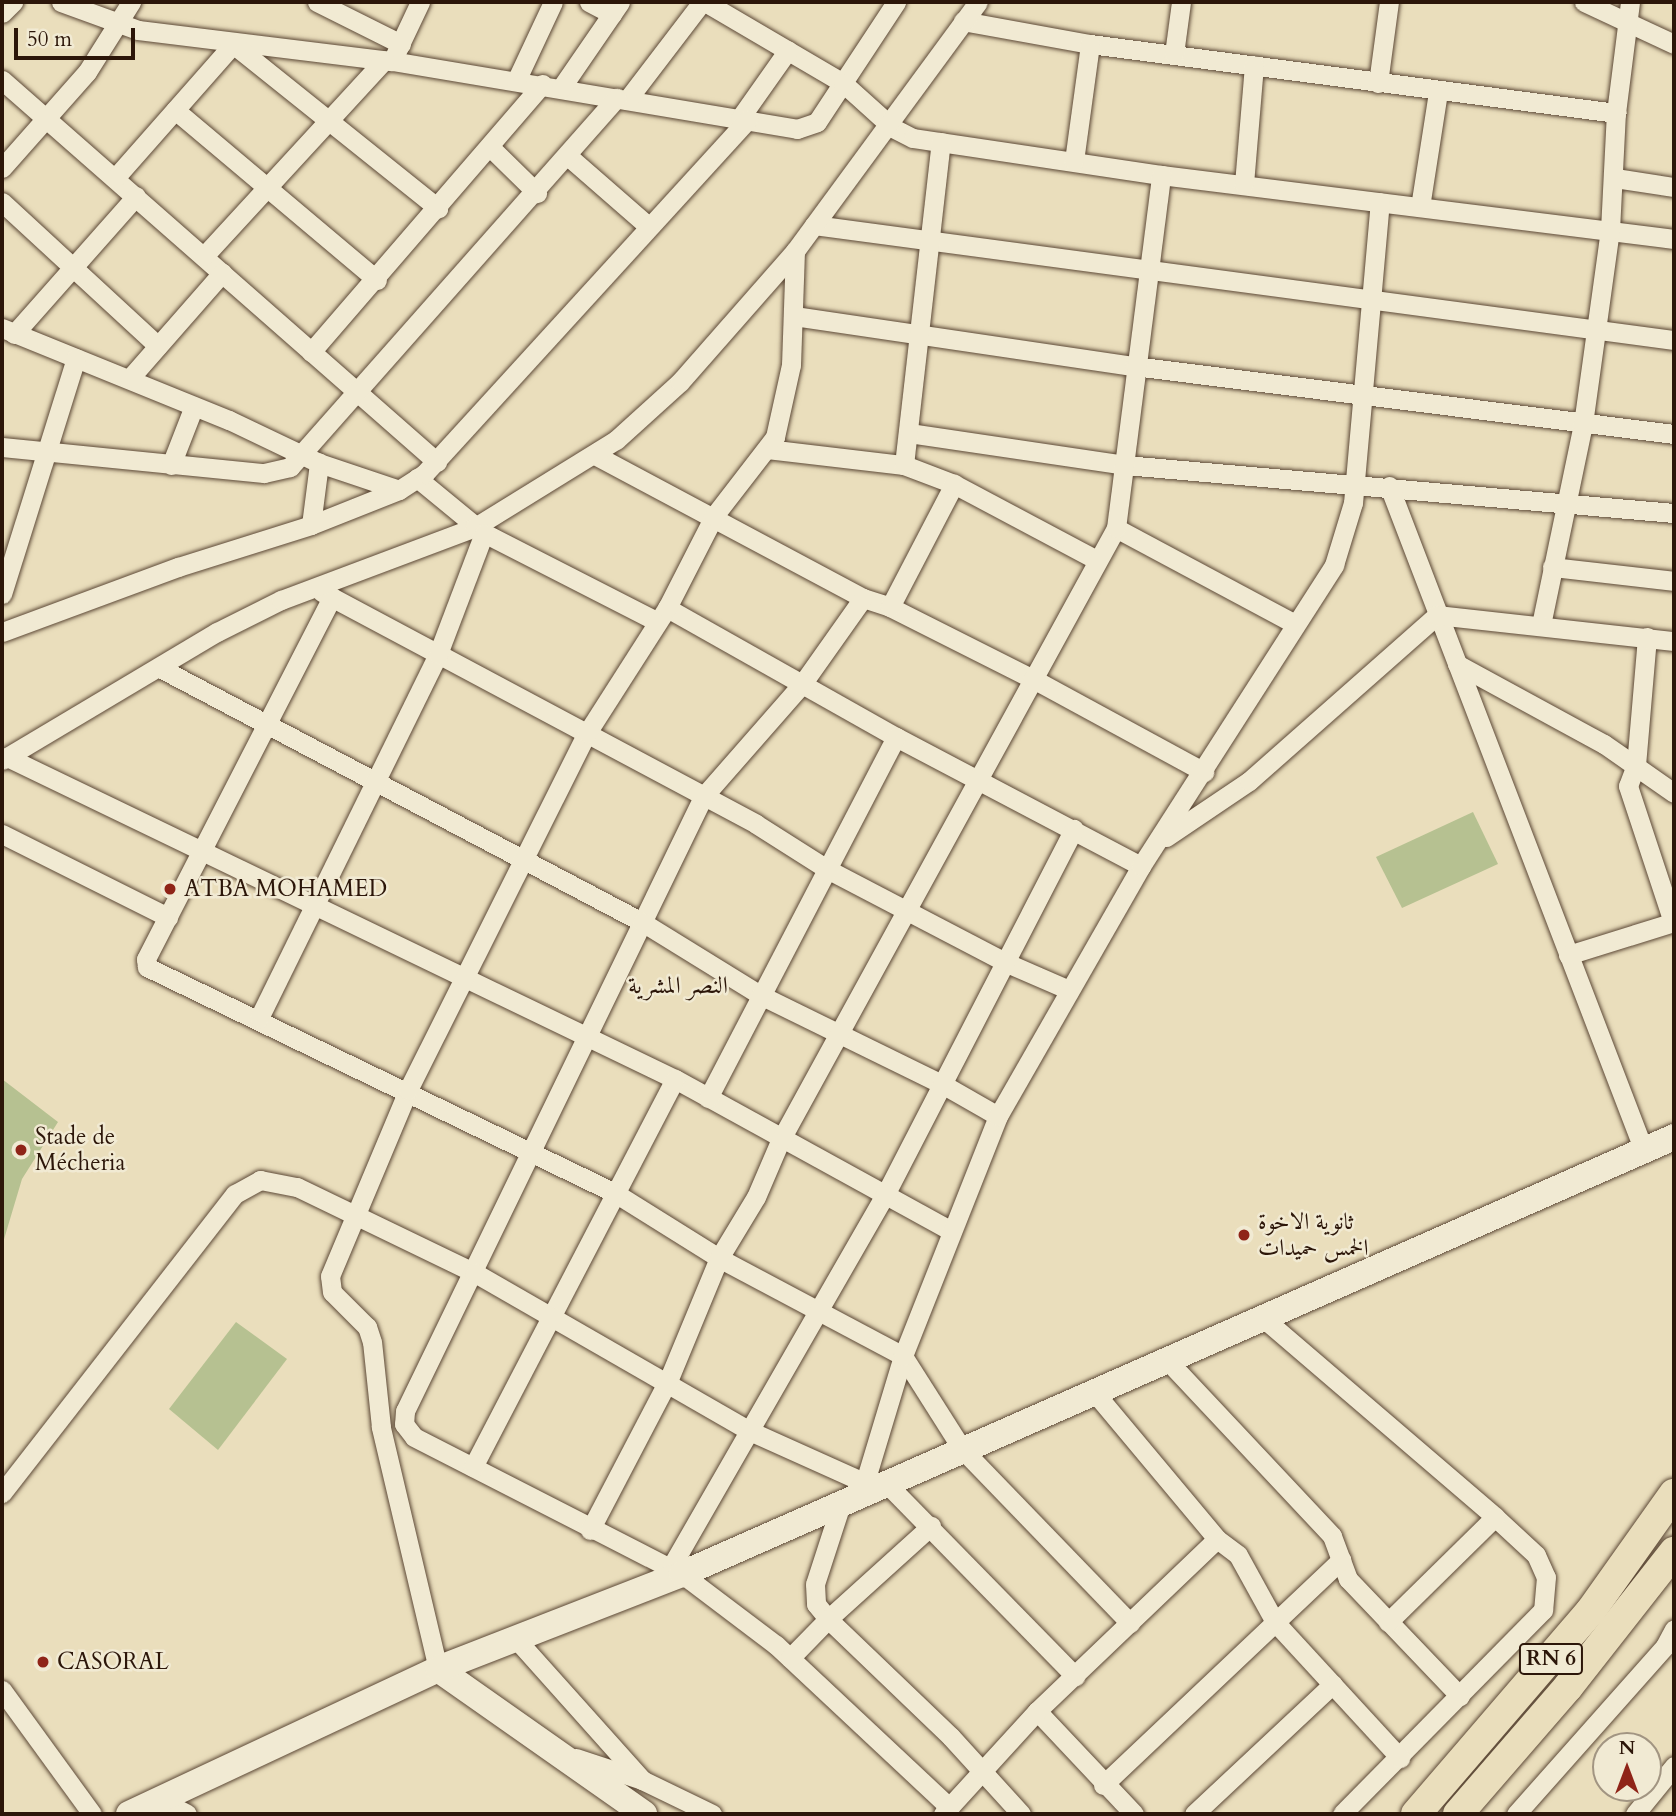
<!DOCTYPE html>
<html>
<head>
<meta charset="utf-8">
<style>
  body { margin:0 }
  #map { position:relative; width:1676px; height:1816px; overflow:hidden; background:#eadebc; font-family:Cardo,Amiri,serif }
  div>[style] { position:absolute }
  [style*='--x'] { left:calc(var(--x)*1px); top:calc(var(--y)*1px); width:calc(var(--w)*1px); rotate:calc(var(--a)*1deg) }
  .green>* { inset:0; background:#b6c191 }
  .roads { filter:drop-shadow(0 0 2px #5c4836) drop-shadow(0 0 2px #5c4836) }
  .minor>* { height:19px; margin:-9.5px; padding:0 9.5px; transform-origin:9.5px; border-radius:9.5px; background:#f1ead3 }
  .secondary>* { height:26px; margin:-13px; padding:0 13px; transform-origin:13px; border-radius:13px; background:#f1ead3 }
  .primary>* { height:30px; margin:-15px; padding:0 15px; transform-origin:15px; border-radius:15px; background:#eadebc }
  .dots>* { width:19px; height:19px; translate:-50% -50%; box-sizing:border-box; border:4px solid #f1ead3; border-radius:50% }
  span { translate:-50% -50%; white-space:nowrap; text-align:center; line-height:1.15; -webkit-text-stroke:5px #f1ead3; paint-order:stroke }
  .shield-label span { padding:2px 5px; background:#f1ead3; border:2px solid; border-radius:5px; -webkit-text-stroke-width:0 }
  .shield-label { font-size:21px; color:#2c1609; font-weight:700 }
  .poi-label { font-size:23px; color:#2c1609 }
  .left { translate:0 -50%; text-align:left }
  .neighbourhood-label { font-size:24px; color:#2c1609 }
  .frame { position:absolute; inset:0; border:4px solid #2c1609; pointer-events:none }
  .north { position:absolute; left:1592px; top:1732px; width:70px; height:70px; box-sizing:border-box; background:#f1ead3; border:2px solid #a29582; border-radius:50%; rotate:0deg; font-size:19px; font-weight:700; line-height:28px; text-align:center; color:#2c1609 }
  .north::after { content:''; display:block; margin:auto; width:24px; height:32px; background:#8f2418; clip-path:polygon(50% 0,100% 100%,50% 72%,0 100%) }
  .scale { position:absolute; left:14px; top:28px; width:121px; height:32px; box-sizing:border-box; border:4px solid #2c1609; border-top:0; padding-left:9px; font-size:21px; line-height:24px; white-space:nowrap; color:#2c1609; -webkit-text-stroke:5px #f1ead3; paint-order:stroke }
</style>
</head>
<body>
<div id="map">
  <div class="green">
    <i style="clip-path:polygon(1473px 812px,1498px 864px,1402px 908px,1376px 857px)"></i>
    <i style="clip-path:polygon(2px 1079px,58px 1122px,22px 1179px,2px 1246px)"></i>
    <i style="clip-path:polygon(236px 1322px,287px 1359px,218px 1450px,169px 1409px)"></i>
  </div>
  <div class="roads">
    <div class="minor">
      <i style="--x:61;--y:2;--w:82;--a:20"></i>
      <i style="--x:138;--y:30;--w:256;--a:7"></i>
      <i style="--x:392;--y:61;--w:411;--a:9.5"></i>
      <i style="--x:797;--y:129;--w:21;--a:-19"></i>
      <i style="--x:817;--y:122;--w:144;--a:-56.6"></i>
      <i style="--x:317;--y:2;--w:94;--a:26.6"></i>
      <i style="--x:589;--y:2;--w:26;--a:28"></i>
      <i style="--x:705;--y:2;--w:160;--a:30.4"></i>
      <i style="--x:843;--y:83;--w:67;--a:42"></i>
      <i style="--x:893;--y:128;--w:22;--a:27"></i>
      <i style="--x:913;--y:138;--w:251;--a:8.5"></i>
      <i style="--x:1161;--y:175;--w:517;--a:7.11"></i>
      <i style="--x:1584;--y:2;--w:99;--a:25"></i>
      <i style="--x:2;--y:13;--w:16;--a:-45"></i>
      <i style="--x:963;--y:21;--w:129;--a:10.3"></i>
      <i style="--x:1090;--y:44;--w:531;--a:7.47"></i>
      <i style="--x:1174;--y:54;--w:52;--a:-82.3"></i>
      <i style="--x:395;--y:55;--w:59;--a:-64.7"></i>
      <i style="--x:2;--y:80;--w:579;--a:41.29"></i>
      <i style="--x:516;--y:81;--w:87;--a:-64.9"></i>
      <i style="--x:1378;--y:83;--w:82;--a:-82.3"></i>
      <i style="--x:561;--y:88;--w:104;--a:-55.5"></i>
      <i style="--x:627;--y:100;--w:123;--a:-52.6"></i>
      <i style="--x:175;--y:110;--w:264;--a:40.1"></i>
      <i style="--x:740;--y:118;--w:83;--a:-54.8"></i>
      <i style="--x:490;--y:147;--w:66;--a:44.4"></i>
      <i style="--x:569;--y:157;--w:105;--a:41.1"></i>
      <i style="--x:1074;--y:161;--w:118;--a:-82.2"></i>
      <i style="--x:2;--y:168;--w:128;--a:-48.5"></i>
      <i style="--x:87;--y:72;--w:83;--a:-57.8"></i>
      <i style="--x:115;--y:178;--w:179;--a:-48.6"></i>
      <i style="--x:233;--y:44;--w:263;--a:38.7"></i>
      <i style="--x:1615;--y:178;--w:60;--a:8.7"></i>
      <i style="--x:1244;--y:184;--w:119;--a:-85.2"></i>
      <i style="--x:2;--y:202;--w:212;--a:42.7"></i>
      <i style="--x:1420;--y:207;--w:116;--a:-81.1"></i>
      <i style="--x:814;--y:225;--w:868;--a:7.62"></i>
      <i style="--x:204;--y:256;--w:266;--a:-47.4"></i>
      <i style="--x:794;--y:316;--w:344;--a:8.4"></i>
      <i style="--x:1134;--y:366;--w:544;--a:7.18"></i>
      <i style="--x:2;--y:328;--w:245;--a:22.1"></i>
      <i style="--x:229;--y:420;--w:100;--a:25.5"></i>
      <i style="--x:319;--y:463;--w:84;--a:18.6"></i>
      <i style="--x:14;--y:334;--w:184;--a:-48.5"></i>
      <i style="--x:311;--y:352;--w:354;--a:-49.2"></i>
      <i style="--x:130;--y:378;--w:140;--a:-48.8"></i>
      <i style="--x:909;--y:433;--w:218;--a:8.4"></i>
      <i style="--x:1125;--y:465;--w:551;--a:5"></i>
      <i style="--x:2;--y:447;--w:263;--a:5.7"></i>
      <i style="--x:264;--y:473;--w:27;--a:-13"></i>
      <i style="--x:290;--y:467;--w:493;--a:-48.5"></i>
      <i style="--x:767;--y:449;--w:138;--a:6.7"></i>
      <i style="--x:904;--y:465;--w:53;--a:20.8"></i>
      <i style="--x:954;--y:484;--w:162;--a:28"></i>
      <i style="--x:595;--y:455;--w:304;--a:28.1"></i>
      <i style="--x:863;--y:598;--w:28;--a:18"></i>
      <i style="--x:890;--y:607;--w:160;--a:26.7"></i>
      <i style="--x:1033;--y:679;--w:195;--a:28.5"></i>
      <i style="--x:171;--y:465;--w:63;--a:-68.7"></i>
      <i style="--x:904;--y:465;--w:325;--a:-83.5"></i>
      <i style="--x:417;--y:478;--w:87;--a:39.4"></i>
      <i style="--x:484;--y:533;--w:195;--a:27.1"></i>
      <i style="--x:1389;--y:486;--w:712;--a:69.02"></i>
      <i style="--x:311;--y:525;--w:63;--a:-82.6"></i>
      <i style="--x:1116;--y:528;--w:203;--a:28.2"></i>
      <i style="--x:1552;--y:567;--w:123;--a:6.5"></i>
      <i style="--x:322;--y:592;--w:492;--a:28.1"></i>
      <i style="--x:756;--y:824;--w:84;--a:32.4"></i>
      <i style="--x:827;--y:869;--w:203;--a:27.6"></i>
      <i style="--x:1007;--y:963;--w:68;--a:23.5"></i>
      <i style="--x:2;--y:594;--w:247;--a:-72.6"></i>
      <i style="--x:332;--y:597;--w:407;--a:117.2"></i>
      <i style="--x:146;--y:959;--w:8;--a:83"></i>
      <i style="--x:147;--y:967;--w:520;--a:25.78"></i>
      <i style="--x:615;--y:1193;--w:123;--a:32"></i>
      <i style="--x:719;--y:1258;--w:208;--a:28"></i>
      <i style="--x:903;--y:1356;--w:110;--a:57.6"></i>
      <i style="--x:962;--y:1449;--w:242;--a:46"></i>
      <i style="--x:863;--y:598;--w:105;--a:125.3"></i>
      <i style="--x:802;--y:684;--w:150;--a:131.2"></i>
      <i style="--x:703;--y:797;--w:682;--a:115.89"></i>
      <i style="--x:405;--y:1411;--w:13;--a:94"></i>
      <i style="--x:404;--y:1424;--w:16;--a:52"></i>
      <i style="--x:414;--y:1437;--w:301;--a:27.1"></i>
      <i style="--x:682;--y:1574;--w:118;--a:37.1"></i>
      <i style="--x:776;--y:1645;--w:238;--a:43.1"></i>
      <i style="--x:890;--y:607;--w:139;--a:-62.5"></i>
      <i style="--x:667;--y:608;--w:263;--a:29.4"></i>
      <i style="--x:896;--y:737;--w:277;--a:27.8"></i>
      <i style="--x:1541;--y:625;--w:205;--a:-78.2"></i>
      <i style="--x:1583;--y:424;--w:196;--a:-82.1"></i>
      <i style="--x:1610;--y:230;--w:117;--a:-87.1"></i>
      <i style="--x:1616;--y:113;--w:112;--a:-82.8"></i>
      <i style="--x:2;--y:632;--w:188;--a:-20.3"></i>
      <i style="--x:178;--y:567;--w:139;--a:-17.5"></i>
      <i style="--x:311;--y:525;--w:95;--a:-21.7"></i>
      <i style="--x:399;--y:490;--w:31;--a:-33"></i>
      <i style="--x:425;--y:473;--w:479;--a:-47.6"></i>
      <i style="--x:1647;--y:637;--w:128;--a:94.9"></i>
      <i style="--x:1636;--y:765;--w:22;--a:111"></i>
      <i style="--x:1628;--y:786;--w:143;--a:71.7"></i>
      <i style="--x:1457;--y:664;--w:167;--a:28.6"></i>
      <i style="--x:1604;--y:744;--w:85;--a:35"></i>
      <i style="--x:160;--y:668;--w:545;--a:27.79"></i>
      <i style="--x:642;--y:922;--w:139;--a:31.7"></i>
      <i style="--x:760;--y:995;--w:203;--a:26.1"></i>
      <i style="--x:942;--y:1084;--w:64;--a:29.7"></i>
      <i style="--x:7;--y:757;--w:742;--a:25.74"></i>
      <i style="--x:675;--y:1079;--w:315;--a:28.8"></i>
      <i style="--x:2;--y:760;--w:250;--a:-30.8"></i>
      <i style="--x:217;--y:632;--w:72;--a:-26.6"></i>
      <i style="--x:281;--y:600;--w:207;--a:-20.6"></i>
      <i style="--x:475;--y:527;--w:166;--a:-31.7"></i>
      <i style="--x:616;--y:440;--w:86;--a:-42.2"></i>
      <i style="--x:680;--y:382;--w:174;--a:-48.7"></i>
      <i style="--x:795;--y:251;--w:309;--a:-53.7"></i>
      <i style="--x:2;--y:834;--w:186;--a:26.6"></i>
      <i style="--x:1166;--y:837;--w:100;--a:-34"></i>
      <i style="--x:1249;--y:781;--w:251;--a:-41.4"></i>
      <i style="--x:1437;--y:615;--w:238;--a:6.3"></i>
      <i style="--x:1568;--y:955;--w:111;--a:-17.3"></i>
      <i style="--x:259;--y:1018;--w:406;--a:-63.8"></i>
      <i style="--x:438;--y:654;--w:129;--a:-69.2"></i>
      <i style="--x:708;--y:1098;--w:407;--a:-62.5"></i>
      <i style="--x:1262;--y:1317;--w:307;--a:40.6"></i>
      <i style="--x:1495;--y:1517;--w:56;--a:42.8"></i>
      <i style="--x:1536;--y:1555;--w:24;--a:66"></i>
      <i style="--x:1546;--y:1577;--w:33;--a:95"></i>
      <i style="--x:1543;--y:1610;--w:286;--a:134.6"></i>
      <i style="--x:1167;--y:1360;--w:241;--a:46.8"></i>
      <i style="--x:1332;--y:1536;--w:46;--a:69.6"></i>
      <i style="--x:1348;--y:1579;--w:162;--a:46.3"></i>
      <i style="--x:1095;--y:1393;--w:190;--a:50.1"></i>
      <i style="--x:1217;--y:1539;--w:26;--a:37"></i>
      <i style="--x:1238;--y:1555;--w:77;--a:61.1"></i>
      <i style="--x:1275;--y:1622;--w:185;--a:47.4"></i>
      <i style="--x:473;--y:1467;--w:437;--a:-62.5"></i>
      <i style="--x:885;--y:1482;--w:272;--a:45.6"></i>
      <i style="--x:2;--y:1493;--w:379;--a:-52.1"></i>
      <i style="--x:235;--y:1194;--w:29;--a:-29"></i>
      <i style="--x:260;--y:1180;--w:38;--a:11"></i>
      <i style="--x:297;--y:1187;--w:198;--a:25.8"></i>
      <i style="--x:475;--y:1273;--w:319;--a:29.9"></i>
      <i style="--x:752;--y:1432;--w:122;--a:24.2"></i>
      <i style="--x:861;--y:1495;--w:145;--a:-73.2"></i>
      <i style="--x:903;--y:1356;--w:258;--a:-68.4"></i>
      <i style="--x:998;--y:1116;--w:288;--a:-60.2"></i>
      <i style="--x:1141;--y:866;--w:358;--a:-57.3"></i>
      <i style="--x:1334;--y:565;--w:65;--a:-73"></i>
      <i style="--x:1353;--y:503;--w:302;--a:-84.9"></i>
      <i style="--x:841;--y:1504;--w:84;--a:108"></i>
      <i style="--x:815;--y:1584;--w:20;--a:87"></i>
      <i style="--x:816;--y:1604;--w:19;--a:51"></i>
      <i style="--x:828;--y:1619;--w:139;--a:-42.1"></i>
      <i style="--x:590;--y:1530;--w:168;--a:-62.4"></i>
      <i style="--x:668;--y:1381;--w:133;--a:-67.5"></i>
      <i style="--x:719;--y:1258;--w:71;--a:-58.8"></i>
      <i style="--x:756;--y:1197;--w:61;--a:-66.8"></i>
      <i style="--x:780;--y:1141;--w:699;--a:-61.27"></i>
      <i style="--x:1116;--y:528;--w:356;--a:-82.7"></i>
      <i style="--x:671;--y:1567;--w:429;--a:-60.1"></i>
      <i style="--x:885;--y:1195;--w:412;--a:-62.7"></i>
      <i style="--x:1388;--y:1622;--w:150;--a:-44.5"></i>
      <i style="--x:517;--y:1640;--w:188;--a:48.2"></i>
      <i style="--x:790;--y:1658;--w:54;--a:-45.7"></i>
      <i style="--x:828;--y:1619;--w:170;--a:43.8"></i>
      <i style="--x:951;--y:1737;--w:104;--a:47.7"></i>
      <i style="--x:438;--y:1669;--w:249;--a:-103.3"></i>
      <i style="--x:381;--y:1427;--w:85;--a:-96"></i>
      <i style="--x:372;--y:1342;--w:16;--a:-108"></i>
      <i style="--x:367;--y:1327;--w:49;--a:-135"></i>
      <i style="--x:332;--y:1292;--w:16;--a:-97"></i>
      <i style="--x:330;--y:1276;--w:202;--a:-67.2"></i>
      <i style="--x:408;--y:1090;--w:399;--a:-63.4"></i>
      <i style="--x:587;--y:733;--w:148;--a:-57.4"></i>
      <i style="--x:667;--y:608;--w:103;--a:-62.9"></i>
      <i style="--x:714;--y:516;--w:100;--a:-52.3"></i>
      <i style="--x:775;--y:437;--w:74;--a:-77.5"></i>
      <i style="--x:791;--y:365;--w:114;--a:-88"></i>
      <i style="--x:2;--y:1690;--w:153;--a:54"></i>
      <i style="--x:1037;--y:1711;--w:141;--a:46.7"></i>
      <i style="--x:576;--y:1758;--w:70;--a:18.4"></i>
      <i style="--x:642;--y:1780;--w:78;--a:25.9"></i>
      <i style="--x:1103;--y:1785;--w:328;--a:-43.4"></i>
      <i style="--x:160;--y:1800;--w:30;--a:27"></i>
      <i style="--x:943;--y:1814;--w:139;--a:-47.6"></i>
      <i style="--x:1037;--y:1711;--w:249;--a:-43.7"></i>
      <i style="--x:1194;--y:1814;--w:190;--a:-43.1"></i>
      <i style="--x:1516;--y:1814;--w:225;--a:-48.4"></i>
      <i style="--x:1665;--y:1646;--w:19;--a:-62"></i>
      <i style="--x:1635;--y:1814;--w:62;--a:-50.9"></i>
    </div>
    <div class="secondary">
      <i style="--x:438;--y:1669;--w:252;--a:35.1"></i>
      <i style="--x:129;--y:1814;--w:341;--a:-25.1"></i>
      <i style="--x:438;--y:1669;--w:262;--a:-21.3"></i>
      <i style="--x:682;--y:1574;--w:1084;--a:-23.77"></i>
    </div>
    <div class="primary">
      <i style="--x:1416;--y:1814;--w:267;--a:-49.3"></i>
      <i style="--x:1590;--y:1612;--w:145;--a:-54.6"></i>
      <i style="--x:1458;--y:1814;--w:168;--a:-49.1"></i>
      <i style="--x:1568;--y:1687;--w:172;--a:-51.9"></i>
    </div>
  </div>
  <div class="dots">
    <i style="left:170px;top:889px;background:#8f2418"></i>
    <i style="left:21px;top:1150px;background:#8f2418"></i>
    <i style="left:1244px;top:1235px;background:#8f2418"></i>
    <i style="left:43px;top:1662px;background:#8f2418"></i>
  </div>
  <div class="shield-label">
    <span style="left:1551px;top:1659px">RN 6</span>
  </div>
  <div class="poi-label">
    <span class="left" style="left:184px;top:889px">ATBA MOHAMED</span>
    <span class="left" style="left:35px;top:1150px">Stade de<br>Mécheria</span>
    <span class="left" style="left:1258px;top:1235px">ثانوية الاخوة<br>الخمس حميدات</span>
    <span class="left" style="left:57px;top:1662px">CASORAL</span>
  </div>
  <div class="neighbourhood-label">
    <span style="left:678px;top:986px">النصر المشرية</span>
  </div>
  <div class="frame"></div>
  <div class="north">N</div>
  <div class="scale">50 m</div>
</div>
</body>
</html>
